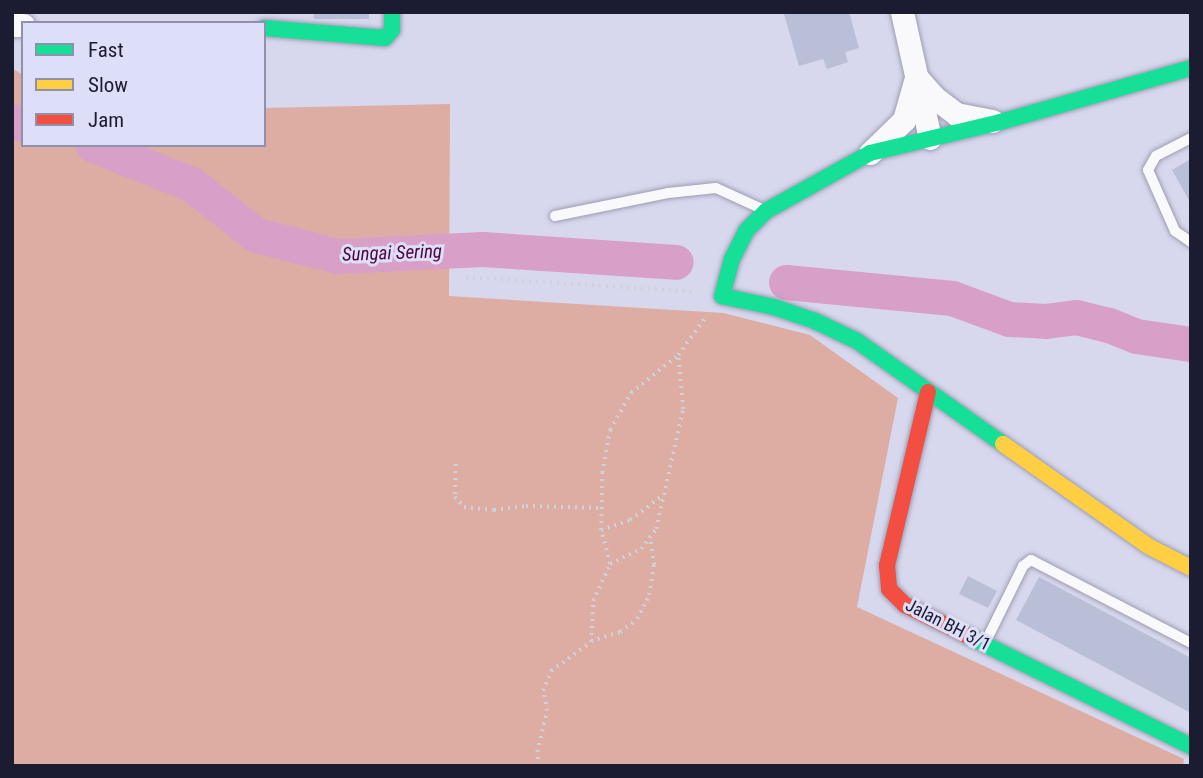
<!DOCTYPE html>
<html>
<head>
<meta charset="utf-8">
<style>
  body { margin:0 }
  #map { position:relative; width:1203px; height:778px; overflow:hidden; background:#d7d7ed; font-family:"Roboto Condensed",sans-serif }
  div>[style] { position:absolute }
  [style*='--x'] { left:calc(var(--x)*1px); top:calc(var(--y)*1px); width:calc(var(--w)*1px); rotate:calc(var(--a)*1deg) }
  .forest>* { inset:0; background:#ddada3 }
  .river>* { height:35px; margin:-17.5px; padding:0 17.5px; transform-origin:17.5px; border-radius:17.5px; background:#d89fc8 }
  .building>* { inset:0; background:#b8bfd7 }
  .path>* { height:3.5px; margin-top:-1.75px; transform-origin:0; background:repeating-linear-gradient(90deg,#d1d2d9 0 2px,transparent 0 7px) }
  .roads { filter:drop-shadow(0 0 2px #9d9db2) drop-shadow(0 0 2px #9d9db2) }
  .lane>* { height:10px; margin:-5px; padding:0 5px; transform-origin:5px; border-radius:5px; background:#f9f9fc }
  .street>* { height:23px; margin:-11.5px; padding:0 11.5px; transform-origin:11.5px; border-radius:11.5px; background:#f9f9fc }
  .fast>* { height:16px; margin:-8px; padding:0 8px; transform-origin:8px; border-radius:8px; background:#16e098 }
  .slow>* { height:16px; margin:-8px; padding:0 8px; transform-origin:8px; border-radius:8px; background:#ffcf43 }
  .jam>* { height:16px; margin:-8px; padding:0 8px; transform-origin:8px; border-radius:8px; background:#f24e42 }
  span { translate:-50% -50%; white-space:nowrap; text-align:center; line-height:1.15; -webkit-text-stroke:6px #dddef8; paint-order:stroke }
  .street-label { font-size:18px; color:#1b1b32 }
  .water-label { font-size:19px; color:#50053a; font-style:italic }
  .frame { position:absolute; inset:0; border:14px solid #1b1b32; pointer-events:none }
  .legend { position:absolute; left:21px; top:21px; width:245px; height:126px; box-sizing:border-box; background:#dddef8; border:2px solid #8f90a9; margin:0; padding:9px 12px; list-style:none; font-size:21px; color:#1b1b32 }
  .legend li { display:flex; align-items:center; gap:14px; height:35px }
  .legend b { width:35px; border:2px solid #8f90a9 }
</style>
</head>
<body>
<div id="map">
  <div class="forest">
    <i style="clip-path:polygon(12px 68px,23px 75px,23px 145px,264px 145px,264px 108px,450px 104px,449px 296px,723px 313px,810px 335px,898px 398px,857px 607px,1184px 759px,1183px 766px,12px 766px)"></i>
  </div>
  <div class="river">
    <i style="--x:12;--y:121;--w:11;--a:15"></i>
    <i style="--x:93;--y:145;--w:105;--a:21.7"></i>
    <i style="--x:191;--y:184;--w:83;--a:38.1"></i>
    <i style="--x:256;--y:235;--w:85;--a:14.4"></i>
    <i style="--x:338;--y:256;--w:144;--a:-2.8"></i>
    <i style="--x:482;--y:249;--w:194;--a:3.8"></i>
    <i style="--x:786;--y:282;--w:167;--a:5.5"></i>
    <i style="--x:952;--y:298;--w:61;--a:20.2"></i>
    <i style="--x:1009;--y:319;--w:36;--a:3"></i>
    <i style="--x:1045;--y:321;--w:31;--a:-7"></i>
    <i style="--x:1076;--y:317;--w:34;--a:14"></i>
    <i style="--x:1109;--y:325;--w:29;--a:22"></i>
    <i style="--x:1136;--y:336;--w:56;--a:8.3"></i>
  </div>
  <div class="building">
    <i style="clip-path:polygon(313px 12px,369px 12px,369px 19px,314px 19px)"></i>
    <i style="clip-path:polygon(790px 12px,849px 12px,859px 48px,845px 52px,848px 62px,827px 69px,823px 59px,799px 66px,784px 14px)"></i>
    <i style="clip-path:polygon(1191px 159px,1191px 204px,1172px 170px)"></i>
    <i style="clip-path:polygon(968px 576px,997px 591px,988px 608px,959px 594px)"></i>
    <i style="clip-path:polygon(1039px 577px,1191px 658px,1191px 713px,1016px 620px)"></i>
  </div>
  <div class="path">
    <i style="--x:466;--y:277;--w:231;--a:3.7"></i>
    <i style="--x:456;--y:464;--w:33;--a:92"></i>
    <i style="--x:455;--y:497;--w:13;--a:48"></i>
    <i style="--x:464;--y:507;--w:30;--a:6"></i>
    <i style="--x:494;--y:510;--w:32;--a:-7"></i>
    <i style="--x:526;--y:506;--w:76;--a:1.5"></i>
    <i style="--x:601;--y:530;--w:31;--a:-19"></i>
    <i style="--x:630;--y:520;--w:40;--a:-37"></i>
    <i style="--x:610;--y:564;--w:35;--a:-105"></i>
    <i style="--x:601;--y:530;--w:57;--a:-89"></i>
    <i style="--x:602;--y:473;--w:44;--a:-79.5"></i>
    <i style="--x:610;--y:430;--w:43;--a:-60.4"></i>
    <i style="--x:631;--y:393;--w:60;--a:-39"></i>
    <i style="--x:591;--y:641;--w:30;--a:-17"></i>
    <i style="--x:620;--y:632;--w:21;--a:-37"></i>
    <i style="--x:637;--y:619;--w:27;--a:-63"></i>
    <i style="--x:649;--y:595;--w:30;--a:-81"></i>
    <i style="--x:654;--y:565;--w:25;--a:-99"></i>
    <i style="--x:538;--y:766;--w:14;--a:-94"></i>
    <i style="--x:537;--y:752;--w:42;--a:-76.3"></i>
    <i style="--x:547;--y:711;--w:20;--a:-101"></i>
    <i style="--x:543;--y:691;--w:22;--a:-68"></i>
    <i style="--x:551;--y:671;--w:49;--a:-35.9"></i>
    <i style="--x:591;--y:642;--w:41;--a:-87.2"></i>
    <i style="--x:593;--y:601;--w:41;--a:-65.3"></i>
    <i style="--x:610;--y:564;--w:34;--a:-26"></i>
    <i style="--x:641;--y:549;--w:25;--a:-53"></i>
    <i style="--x:656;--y:529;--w:123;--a:-77.3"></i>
    <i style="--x:683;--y:409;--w:54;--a:-95.3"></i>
    <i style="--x:678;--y:355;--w:49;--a:-54.1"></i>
  </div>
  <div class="roads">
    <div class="lane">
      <i style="--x:1191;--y:138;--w:39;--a:153"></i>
      <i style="--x:1156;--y:156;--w:16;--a:120"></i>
      <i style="--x:1148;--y:170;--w:67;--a:66.1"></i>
      <i style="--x:1175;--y:231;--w:19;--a:35"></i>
      <i style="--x:555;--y:216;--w:115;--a:-11.5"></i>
      <i style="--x:668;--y:193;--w:48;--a:-5.9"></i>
      <i style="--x:716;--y:188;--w:53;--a:24.6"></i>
      <i style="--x:986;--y:641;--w:84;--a:-63.7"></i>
      <i style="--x:1023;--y:566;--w:10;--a:-37"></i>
      <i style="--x:1031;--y:560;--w:180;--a:27.4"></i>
    </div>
    <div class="street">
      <i style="--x:902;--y:12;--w:129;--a:77.5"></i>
      <i style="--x:12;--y:25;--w:11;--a:0"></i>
      <i style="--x:918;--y:79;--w:25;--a:48"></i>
      <i style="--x:935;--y:98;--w:26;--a:37"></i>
      <i style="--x:956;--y:114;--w:37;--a:11"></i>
      <i style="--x:870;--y:153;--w:47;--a:-44.1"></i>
      <i style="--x:904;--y:120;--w:41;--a:-74.2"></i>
    </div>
    <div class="fast">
      <i style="--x:264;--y:28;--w:121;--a:4.7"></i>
      <i style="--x:385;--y:38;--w:11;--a:-49"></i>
      <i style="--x:392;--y:30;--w:18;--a:-90"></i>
      <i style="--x:1003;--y:444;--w:179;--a:-144.8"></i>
      <i style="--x:857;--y:341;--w:47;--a:-154.5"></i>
      <i style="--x:815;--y:321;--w:43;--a:-161.1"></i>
      <i style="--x:774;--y:307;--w:53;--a:-168.1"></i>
      <i style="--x:722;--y:296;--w:38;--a:-75"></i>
      <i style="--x:732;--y:259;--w:31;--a:-63"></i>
      <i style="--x:746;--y:231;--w:28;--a:-45"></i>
      <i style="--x:766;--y:211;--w:119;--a:-29.1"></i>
      <i style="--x:870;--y:153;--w:134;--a:-13.4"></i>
      <i style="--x:1000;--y:122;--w:198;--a:-15.8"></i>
      <i style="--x:966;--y:635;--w:251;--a:26.3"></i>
    </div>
    <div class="slow">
      <i style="--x:1003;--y:444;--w:177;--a:35.1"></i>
      <i style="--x:1148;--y:546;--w:48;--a:27.1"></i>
    </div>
    <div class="jam">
      <i style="--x:928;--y:392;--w:178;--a:103.3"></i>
      <i style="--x:887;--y:565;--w:24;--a:85"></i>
      <i style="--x:889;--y:589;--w:23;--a:45"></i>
      <i style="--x:905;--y:605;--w:68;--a:26.2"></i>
    </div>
  </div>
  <div class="street-label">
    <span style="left:948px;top:625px;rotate:27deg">Jalan BH 3/1</span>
  </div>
  <div class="water-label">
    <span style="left:392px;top:253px;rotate:-2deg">Sungai Sering</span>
  </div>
  <div class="frame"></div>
  <ul class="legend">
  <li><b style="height:9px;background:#16e098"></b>Fast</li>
  <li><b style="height:9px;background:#ffcf43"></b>Slow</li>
  <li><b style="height:9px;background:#f24e42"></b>Jam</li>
  </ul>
</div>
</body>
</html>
